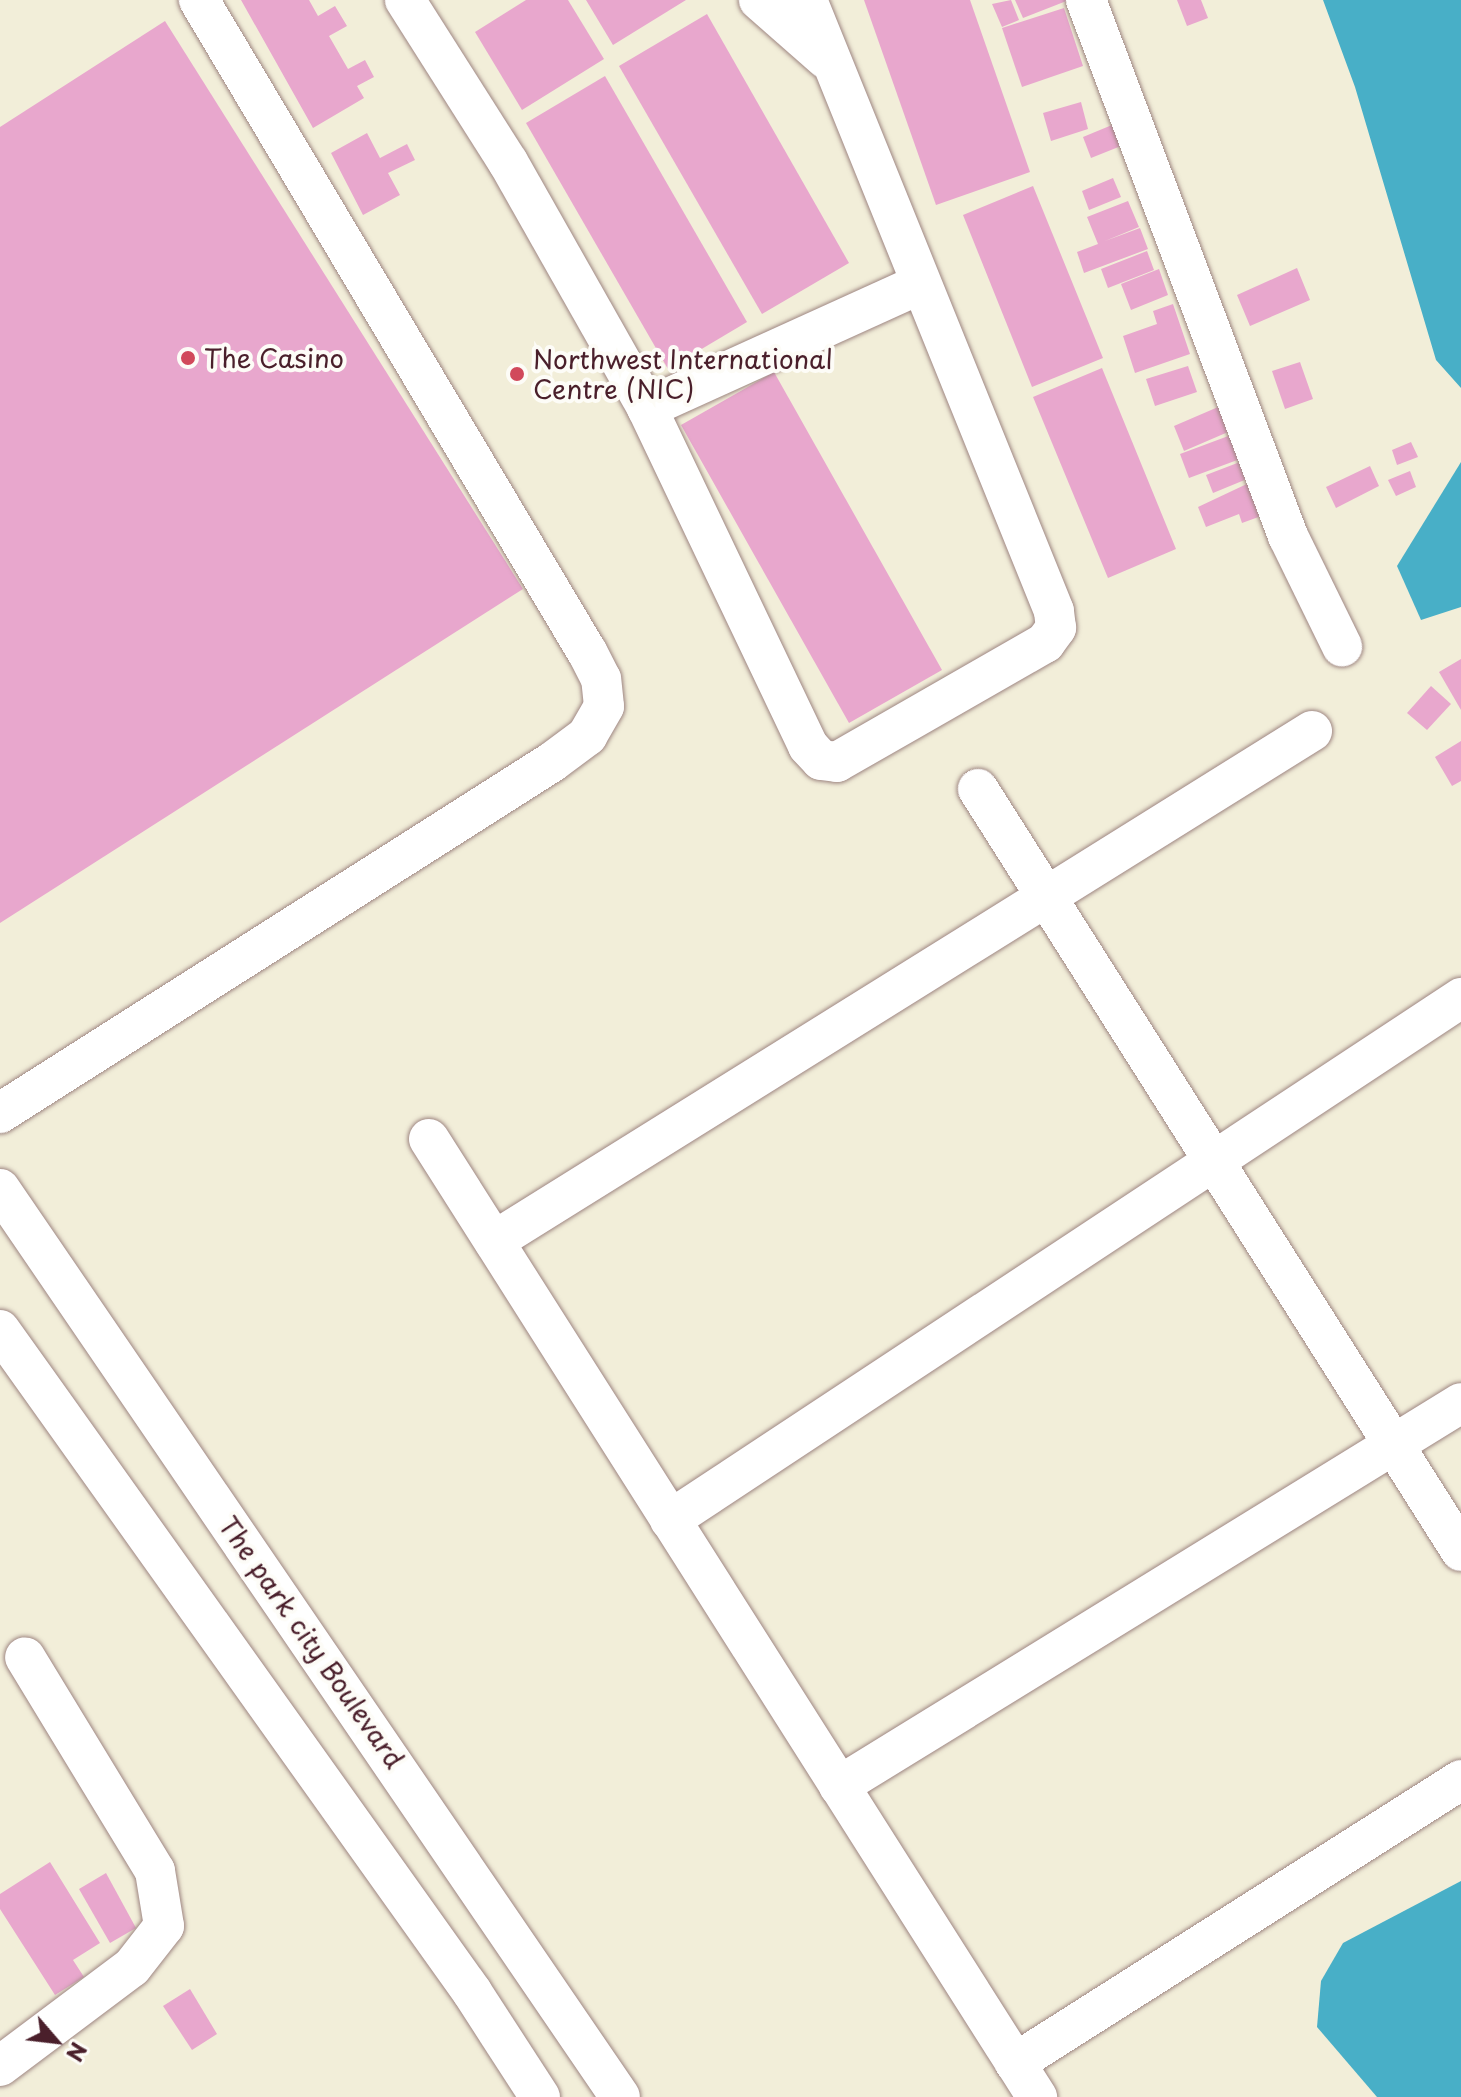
<!DOCTYPE html>
<html>
<head>
<meta charset="utf-8">
<style>
  body { margin:0 }
  #map { position:relative; width:1461px; height:2097px; overflow:hidden; background:#f2eed9; font-family:"Playpen Sans",sans-serif }
  div>[style] { position:absolute }
  [style*='--x'] { left:calc(var(--x)*1px); top:calc(var(--y)*1px); width:calc(var(--w)*1px); rotate:calc(var(--a)*1deg) }
  .water>* { inset:0; background:#48afc7 }
  .building>* { inset:0; background:#e8a7cd }
  .roads { filter:drop-shadow(0 0 2px #9e8682) drop-shadow(0 0 2px #9e8682) }
  .minor>* { height:40px; margin:-20px; padding:0 20px; transform-origin:20px; border-radius:20px; background:#fff }
  .dots>* { width:22px; height:22px; translate:-50% -50%; box-sizing:border-box; border:4px solid #fdfcf7; border-radius:50% }
  span { translate:-50% -50%; white-space:nowrap; text-align:center; line-height:1.15; -webkit-text-stroke:8px #fdfcf7; paint-order:stroke }
  .poi-label { font-size:26px; color:#4a1f2b }
  .left { translate:0 -50%; text-align:left }
  .street-label { font-size:26px; color:#4a1f2b }
  .north { position:absolute; left:16px; top:2001px; width:80px; height:80px; -webkit-text-stroke:6px #fdfcf7; paint-order:stroke; rotate:118deg; font-size:22px; font-weight:700; line-height:32px; text-align:center; color:#4a1f2b }
  .north::after { content:''; display:block; margin:auto; width:28px; height:36px; background:#4a1f2b; clip-path:polygon(50% 0,100% 100%,50% 72%,0 100%) }
</style>
</head>
<body>
<div id="map">
  <div class="water">
    <i style="clip-path:polygon(1323px 0,1461px 0,1461px 388px,1436px 360px,1355px 87px)"></i>
    <i style="clip-path:polygon(1461px 462px,1461px 607px,1421px 620px,1397px 566px)"></i>
    <i style="clip-path:polygon(1461px 1881px,1461px 2097px,1377px 2097px,1317px 2027px,1321px 1981px,1343px 1943px)"></i>
  </div>
  <div class="building">
    <i style="clip-path:polygon(241px 0,309px 0,318px 16px,335px 6px,347px 26px,329px 36px,348px 69px,365px 60px,374px 77px,357px 86px,364px 98px,313px 128px)"></i>
    <i style="clip-path:polygon(526px 0,568px 0,604px 59px,522px 110px,475px 32px)"></i>
    <i style="clip-path:polygon(586px 0,686px 0,613px 45px)"></i>
    <i style="clip-path:polygon(864px 0,970px 0,1030px 172px,936px 205px)"></i>
    <i style="clip-path:polygon(1011px 0,1019px 20px,1002px 27px,992px 4px)"></i>
    <i style="clip-path:polygon(1015px 0,1069px 0,1023px 18px)"></i>
    <i style="clip-path:polygon(1177px 0,1201px 0,1208px 18px,1187px 26px)"></i>
    <i style="clip-path:polygon(1064px 8px,1083px 66px,1022px 87px,1002px 28px)"></i>
    <i style="clip-path:polygon(707px 14px,849px 263px,762px 314px,619px 66px)"></i>
    <i style="clip-path:polygon(165px 21px,523px 589px,0 923px,0 127px)"></i>
    <i style="clip-path:polygon(605px 76px,747px 322px,668px 369px,526px 123px)"></i>
    <i style="clip-path:polygon(1081px 102px,1088px 129px,1051px 141px,1043px 113px)"></i>
    <i style="clip-path:polygon(1112px 125px,1121px 146px,1091px 158px,1083px 137px)"></i>
    <i style="clip-path:polygon(367px 133px,380px 158px,407px 144px,415px 160px,388px 173px,400px 195px,363px 215px,331px 153px)"></i>
    <i style="clip-path:polygon(1113px 178px,1121px 197px,1089px 210px,1082px 191px)"></i>
    <i style="clip-path:polygon(1033px 186px,1103px 358px,1032px 387px,963px 215px)"></i>
    <i style="clip-path:polygon(1128px 201px,1139px 227px,1105px 241px,1140px 228px,1148px 249px,1084px 273px,1077px 252px,1098px 244px,1087px 217px)"></i>
    <i style="clip-path:polygon(1147px 251px,1154px 270px,1108px 288px,1101px 269px)"></i>
    <i style="clip-path:polygon(1297px 268px,1310px 300px,1250px 326px,1237px 295px)"></i>
    <i style="clip-path:polygon(1159px 269px,1168px 295px,1131px 310px,1121px 284px)"></i>
    <i style="clip-path:polygon(1173px 304px,1190px 354px,1135px 373px,1123px 336px,1157px 324px,1153px 311px)"></i>
    <i style="clip-path:polygon(1300px 362px,1313px 399px,1285px 409px,1272px 371px)"></i>
    <i style="clip-path:polygon(1188px 366px,1197px 392px,1155px 406px,1146px 379px)"></i>
    <i style="clip-path:polygon(1102px 368px,1176px 549px,1108px 578px,1033px 397px)"></i>
    <i style="clip-path:polygon(774px 372px,942px 670px,849px 723px,681px 425px)"></i>
    <i style="clip-path:polygon(1232px 401px,1242px 426px,1184px 451px,1174px 426px)"></i>
    <i style="clip-path:polygon(1231px 435px,1240px 459px,1189px 478px,1180px 454px)"></i>
    <i style="clip-path:polygon(1411px 442px,1418px 457px,1397px 465px,1392px 450px)"></i>
    <i style="clip-path:polygon(1240px 462px,1247px 479px,1213px 493px,1206px 475px)"></i>
    <i style="clip-path:polygon(1370px 466px,1379px 486px,1336px 508px,1326px 487px)"></i>
    <i style="clip-path:polygon(1410px 471px,1416px 487px,1396px 496px,1388px 480px)"></i>
    <i style="clip-path:polygon(1251px 482px,1264px 515px,1242px 523px,1239px 514px,1206px 527px,1198px 507px)"></i>
    <i style="clip-path:polygon(1461px 659px,1461px 710px,1439px 672px)"></i>
    <i style="clip-path:polygon(1431px 686px,1451px 704px,1427px 730px,1407px 713px)"></i>
    <i style="clip-path:polygon(1461px 741px,1461px 781px,1452px 786px,1435px 757px)"></i>
    <i style="clip-path:polygon(50px 1862px,100px 1943px,73px 1960px,84px 1977px,55px 1995px,0 1909px,0 1894px)"></i>
    <i style="clip-path:polygon(106px 1873px,136px 1928px,110px 1943px,79px 1889px)"></i>
    <i style="clip-path:polygon(190px 1989px,217px 2034px,192px 2050px,163px 2006px)"></i>
  </div>
  <div class="roads">
    <div class="minor">
      <i style="--x:405;--y:0;--w:192;--a:57.6"></i>
      <i style="--x:508;--y:162;--w:283;--a:60.5"></i>
      <i style="--x:647;--y:408;--w:374;--a:64.5"></i>
      <i style="--x:808;--y:746;--w:19;--a:47"></i>
      <i style="--x:821;--y:760;--w:16;--a:7"></i>
      <i style="--x:837;--y:762;--w:240;--a:-29.8"></i>
      <i style="--x:1045;--y:643;--w:19;--a:-54"></i>
      <i style="--x:1056;--y:628;--w:17;--a:-97"></i>
      <i style="--x:1054;--y:611;--w:659;--a:-112.01"></i>
      <i style="--x:759;--y:0;--w:88;--a:41.3"></i>
      <i style="--x:1086;--y:0;--w:573;--a:69.35"></i>
      <i style="--x:1288;--y:536;--w:123;--a:63.9"></i>
      <i style="--x:647;--y:408;--w:300;--a:-24.4"></i>
      <i style="--x:978;--y:789;--w:902;--a:57.63"></i>
      <i style="--x:0;--y:1113;--w:654;--a:-32.45"></i>
      <i style="--x:552;--y:762;--w:44;--a:-36.6"></i>
      <i style="--x:587;--y:736;--w:34;--a:-60"></i>
      <i style="--x:604;--y:706;--w:27;--a:-96"></i>
      <i style="--x:601;--y:679;--w:30;--a:-117"></i>
      <i style="--x:587;--y:652;--w:759;--a:-120.76"></i>
      <i style="--x:429;--y:1139;--w:1135;--a:57.6"></i>
      <i style="--x:0;--y:1189;--w:1099;--a:55.67"></i>
      <i style="--x:494;--y:1241;--w:964;--a:-31.94"></i>
      <i style="--x:0;--y:1330;--w:813;--a:54.51"></i>
      <i style="--x:472;--y:1992;--w:125;--a:57.1"></i>
      <i style="--x:670;--y:1520;--w:948;--a:-33.42"></i>
      <i style="--x:839;--y:1786;--w:730;--a:-31.62"></i>
      <i style="--x:1015;--y:2063;--w:528;--a:-32.4"></i>
      <i style="--x:0;--y:2066;--w:165;--a:-36.9"></i>
      <i style="--x:132;--y:1967;--w:52;--a:-52"></i>
      <i style="--x:164;--y:1926;--w:56;--a:-99.3"></i>
      <i style="--x:155;--y:1871;--w:250;--a:-121.3"></i>
    </div>
  </div>
  <div class="dots">
    <i style="left:188px;top:358px;background:#d1495b"></i>
    <i style="left:517px;top:374px;background:#d1495b"></i>
  </div>
  <div class="poi-label">
    <span class="left" style="left:204px;top:358px">The Casino</span>
    <span class="left" style="left:533px;top:374px">Northwest International<br>Centre (NIC)</span>
  </div>
  <div class="street-label">
    <span style="left:312px;top:1642px;rotate:55deg">The park city Boulevard</span>
  </div>
  <div class="north">N</div>
</div>
</body>
</html>
